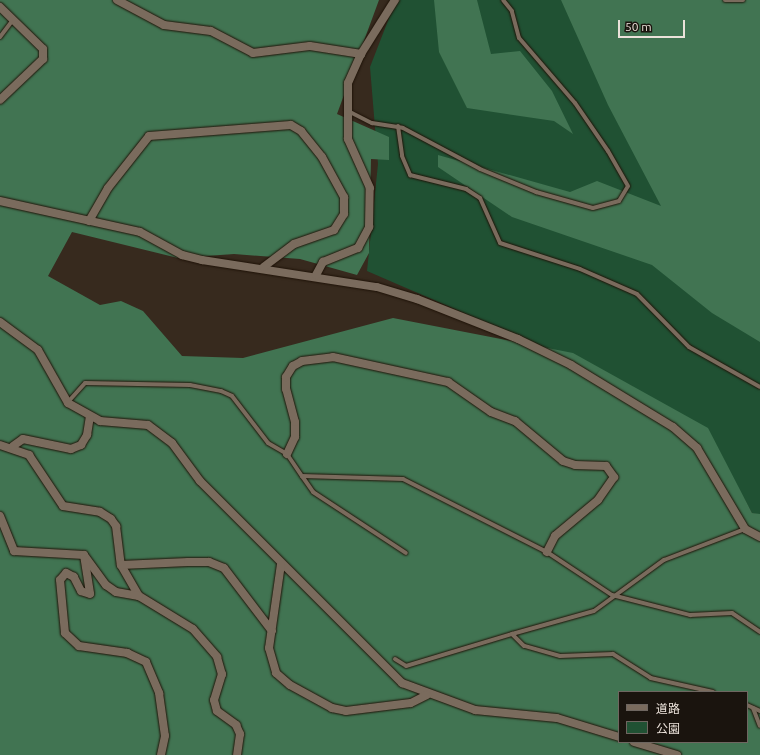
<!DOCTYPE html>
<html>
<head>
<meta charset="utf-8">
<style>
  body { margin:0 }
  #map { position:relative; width:760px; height:755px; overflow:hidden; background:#372a1e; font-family:Ubuntu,"Noto Sans JP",sans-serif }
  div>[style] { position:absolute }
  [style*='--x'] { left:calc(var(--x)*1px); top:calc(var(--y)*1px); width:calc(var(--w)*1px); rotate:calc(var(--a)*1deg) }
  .green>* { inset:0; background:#205133 }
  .forest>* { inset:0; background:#417452 }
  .roads { filter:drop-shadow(0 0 1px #1e1207) drop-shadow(0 0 1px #1e1207) }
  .lane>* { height:4px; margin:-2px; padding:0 2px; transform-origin:2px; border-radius:2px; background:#7a6b5d }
  .street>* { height:8px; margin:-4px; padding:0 4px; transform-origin:4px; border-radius:4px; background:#7a6b5d }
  span { translate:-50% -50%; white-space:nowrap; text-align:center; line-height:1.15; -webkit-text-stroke:3px #1a140e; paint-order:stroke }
  .legend { position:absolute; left:618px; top:691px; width:130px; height:52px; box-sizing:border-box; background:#1a140e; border:1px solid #6e6660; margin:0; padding:5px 7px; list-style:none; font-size:12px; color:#ebe2da }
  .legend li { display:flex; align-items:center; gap:8px; height:20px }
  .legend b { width:20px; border:1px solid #6e6660 }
  .scale { position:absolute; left:618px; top:20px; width:67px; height:18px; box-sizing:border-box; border:2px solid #ebe2da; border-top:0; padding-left:5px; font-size:12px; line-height:14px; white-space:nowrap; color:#ebe2da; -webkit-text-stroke:3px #1a140e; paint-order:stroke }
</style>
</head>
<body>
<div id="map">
  <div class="green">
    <i style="clip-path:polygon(396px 0,760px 0,760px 515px,752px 513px,721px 457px,632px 386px,367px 271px,378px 164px,370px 67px)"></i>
  </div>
  <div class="forest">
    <i style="clip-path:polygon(evenodd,0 0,379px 0,337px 114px,389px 137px,389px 160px,371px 159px,369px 253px,357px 275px,300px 259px,234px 254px,178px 258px,72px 232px,48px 276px,100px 305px,121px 301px,143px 311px,182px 356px,243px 358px,393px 318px,573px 353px,708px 428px,752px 513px,760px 514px,760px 755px,0 755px,0 0,619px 692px,747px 692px,747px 742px,619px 742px,619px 692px)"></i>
    <i style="clip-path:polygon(434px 0,477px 0,491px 54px,520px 51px,552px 91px,573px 134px,554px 121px,467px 108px,439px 52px)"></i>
    <i style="clip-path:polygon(561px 0,760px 0,760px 342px,712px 313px,652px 265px,512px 217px,438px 167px,438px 155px,570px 192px,597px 181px,661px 206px,608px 105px)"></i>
  </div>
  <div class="roads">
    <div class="lane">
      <i style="--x:725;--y:0;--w:18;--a:0"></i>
      <i style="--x:0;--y:37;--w:21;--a:-53"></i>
      <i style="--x:348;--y:111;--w:27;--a:27"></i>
      <i style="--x:372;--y:123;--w:31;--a:9"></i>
      <i style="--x:403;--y:128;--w:87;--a:28"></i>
      <i style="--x:480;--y:169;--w:61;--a:22.3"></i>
      <i style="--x:536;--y:192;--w:59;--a:15.7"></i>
      <i style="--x:593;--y:208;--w:27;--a:-15"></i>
      <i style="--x:619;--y:201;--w:17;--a:-59"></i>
      <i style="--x:628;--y:186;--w:40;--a:-119.7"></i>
      <i style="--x:608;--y:151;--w:58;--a:-124.5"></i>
      <i style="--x:575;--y:103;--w:86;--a:-130.7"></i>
      <i style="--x:519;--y:38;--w:28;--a:-105"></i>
      <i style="--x:512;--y:11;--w:14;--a:-129"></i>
      <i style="--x:398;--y:126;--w:30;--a:82"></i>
      <i style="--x:402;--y:156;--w:21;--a:67"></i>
      <i style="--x:410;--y:175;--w:58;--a:14"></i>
      <i style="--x:466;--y:189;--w:17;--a:33"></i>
      <i style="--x:480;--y:198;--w:49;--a:66"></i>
      <i style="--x:500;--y:243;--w:84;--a:18"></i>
      <i style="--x:580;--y:269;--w:62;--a:23.7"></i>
      <i style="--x:637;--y:294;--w:74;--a:45.5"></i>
      <i style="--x:689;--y:347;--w:81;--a:29.4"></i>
      <i style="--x:68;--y:402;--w:25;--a:-48"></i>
      <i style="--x:85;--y:383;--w:105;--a:1.1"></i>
      <i style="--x:190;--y:385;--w:32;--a:11"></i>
      <i style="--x:221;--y:391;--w:12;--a:24"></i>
      <i style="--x:232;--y:396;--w:59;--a:52.5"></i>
      <i style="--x:268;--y:443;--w:22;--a:30"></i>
      <i style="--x:287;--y:454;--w:27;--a:56"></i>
      <i style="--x:302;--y:476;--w:101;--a:1.7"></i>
      <i style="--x:403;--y:479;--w:161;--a:26.9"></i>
      <i style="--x:547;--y:552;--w:78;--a:33.5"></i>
      <i style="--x:612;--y:595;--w:81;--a:14.4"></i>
      <i style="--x:690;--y:615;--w:42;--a:-2.7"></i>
      <i style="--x:732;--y:613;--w:34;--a:34"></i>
      <i style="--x:302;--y:476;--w:19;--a:55"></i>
      <i style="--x:313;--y:492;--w:111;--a:33.3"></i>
      <i style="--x:395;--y:659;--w:13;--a:32"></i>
      <i style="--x:406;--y:666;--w:111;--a:-16.8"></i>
      <i style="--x:713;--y:692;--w:64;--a:-167.3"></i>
      <i style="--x:651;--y:678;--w:45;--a:-147.7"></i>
      <i style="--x:613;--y:654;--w:53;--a:177.8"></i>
      <i style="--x:560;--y:656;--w:37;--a:-164"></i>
      <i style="--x:524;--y:646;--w:17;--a:-135"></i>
      <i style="--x:512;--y:634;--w:85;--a:-15.7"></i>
      <i style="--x:594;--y:611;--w:87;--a:-36.1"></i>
      <i style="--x:664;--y:560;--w:87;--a:-20.9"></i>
      <i style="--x:747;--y:705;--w:14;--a:25"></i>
      <i style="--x:753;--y:708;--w:19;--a:69"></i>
    </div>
    <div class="street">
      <i style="--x:117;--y:0;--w:53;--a:28"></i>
      <i style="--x:164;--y:25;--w:47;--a:7.3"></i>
      <i style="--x:211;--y:31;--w:47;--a:27.6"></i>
      <i style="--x:253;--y:53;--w:57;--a:-7"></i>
      <i style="--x:310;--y:46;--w:52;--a:8.9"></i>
      <i style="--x:0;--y:7;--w:60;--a:44.3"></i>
      <i style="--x:43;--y:49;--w:10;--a:90"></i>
      <i style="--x:43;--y:59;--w:59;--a:136.4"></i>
      <i style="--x:0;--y:201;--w:143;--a:12.5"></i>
      <i style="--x:140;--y:232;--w:48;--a:28.7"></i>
      <i style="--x:182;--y:255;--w:21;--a:14"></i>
      <i style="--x:202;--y:260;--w:177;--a:8.8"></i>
      <i style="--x:377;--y:287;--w:42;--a:16.7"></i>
      <i style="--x:417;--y:299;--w:109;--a:21.6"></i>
      <i style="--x:518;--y:339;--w:59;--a:26.1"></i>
      <i style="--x:571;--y:365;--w:119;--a:31.3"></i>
      <i style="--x:673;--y:427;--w:32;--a:41"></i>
      <i style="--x:697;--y:448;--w:94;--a:59.3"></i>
      <i style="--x:745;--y:529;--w:17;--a:28"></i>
      <i style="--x:89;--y:221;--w:38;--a:-60"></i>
      <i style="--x:108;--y:188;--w:66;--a:-51.7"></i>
      <i style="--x:149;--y:136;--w:142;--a:-4.4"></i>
      <i style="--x:291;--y:125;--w:12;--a:31"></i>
      <i style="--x:301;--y:131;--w:33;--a:51"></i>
      <i style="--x:322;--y:157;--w:46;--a:61.2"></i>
      <i style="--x:344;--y:197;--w:17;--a:90"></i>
      <i style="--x:344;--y:214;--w:19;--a:122"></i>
      <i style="--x:334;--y:230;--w:42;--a:160.7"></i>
      <i style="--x:294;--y:244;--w:38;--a:143"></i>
      <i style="--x:316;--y:275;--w:15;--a:-62"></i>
      <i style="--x:323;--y:262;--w:38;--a:-22"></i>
      <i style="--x:358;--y:248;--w:24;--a:-62"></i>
      <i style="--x:369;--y:227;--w:39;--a:-89"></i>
      <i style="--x:370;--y:188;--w:54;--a:-114.2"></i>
      <i style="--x:348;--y:139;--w:56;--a:-90"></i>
      <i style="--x:348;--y:83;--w:32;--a:-66"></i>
      <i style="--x:361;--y:54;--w:64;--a:-57.8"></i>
      <i style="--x:0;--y:322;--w:47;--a:36.4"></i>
      <i style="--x:38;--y:350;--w:61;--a:60.5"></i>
      <i style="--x:68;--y:403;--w:37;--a:29"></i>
      <i style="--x:100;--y:421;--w:48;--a:4.8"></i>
      <i style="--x:148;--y:425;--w:30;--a:37"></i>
      <i style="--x:172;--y:443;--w:47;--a:53.6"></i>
      <i style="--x:200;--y:481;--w:286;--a:45"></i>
      <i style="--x:402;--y:683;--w:78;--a:20.3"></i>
      <i style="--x:475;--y:710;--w:82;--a:5.6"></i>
      <i style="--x:557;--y:718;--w:65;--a:17"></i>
      <i style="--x:0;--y:445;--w:31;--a:19"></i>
      <i style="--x:29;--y:455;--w:61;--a:56.3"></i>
      <i style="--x:63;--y:506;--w:37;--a:9"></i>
      <i style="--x:100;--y:512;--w:13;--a:32"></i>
      <i style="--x:111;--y:519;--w:9;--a:54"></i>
      <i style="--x:116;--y:526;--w:39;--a:83"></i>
      <i style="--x:121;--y:565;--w:36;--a:60"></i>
      <i style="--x:139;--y:596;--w:63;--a:31.4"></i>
      <i style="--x:193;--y:629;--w:37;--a:49"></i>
      <i style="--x:217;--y:657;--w:18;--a:74"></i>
      <i style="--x:222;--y:674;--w:27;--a:107"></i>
      <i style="--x:214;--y:700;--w:11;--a:75"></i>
      <i style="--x:217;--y:711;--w:24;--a:36"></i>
      <i style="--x:236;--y:725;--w:10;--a:66"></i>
      <i style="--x:240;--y:734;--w:21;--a:98"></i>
      <i style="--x:13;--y:446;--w:12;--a:-35"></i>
      <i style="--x:23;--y:439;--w:49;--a:11.8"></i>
      <i style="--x:71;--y:449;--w:11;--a:-22"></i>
      <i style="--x:81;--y:445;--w:12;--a:-59"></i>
      <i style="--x:87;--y:435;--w:18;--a:-81"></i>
      <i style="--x:287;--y:454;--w:19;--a:-65"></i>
      <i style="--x:295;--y:437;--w:15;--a:-90"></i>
      <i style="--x:295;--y:422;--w:34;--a:-105"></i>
      <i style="--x:286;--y:389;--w:12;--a:-90"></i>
      <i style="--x:286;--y:377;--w:13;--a:-58"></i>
      <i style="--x:293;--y:366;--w:10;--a:-29"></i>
      <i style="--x:302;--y:361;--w:31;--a:-7"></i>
      <i style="--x:333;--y:357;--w:118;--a:12.3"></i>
      <i style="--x:448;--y:382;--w:52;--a:34.9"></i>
      <i style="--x:491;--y:412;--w:26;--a:21"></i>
      <i style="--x:515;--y:421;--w:62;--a:39.8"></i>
      <i style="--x:563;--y:461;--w:13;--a:18"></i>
      <i style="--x:575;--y:465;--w:31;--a:2"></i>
      <i style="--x:606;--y:466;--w:14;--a:54"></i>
      <i style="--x:614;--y:477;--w:28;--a:125"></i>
      <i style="--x:598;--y:500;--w:56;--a:140.1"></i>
      <i style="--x:555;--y:536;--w:18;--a:117"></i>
      <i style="--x:0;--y:516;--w:38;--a:68"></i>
      <i style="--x:14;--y:551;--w:70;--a:3.3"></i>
      <i style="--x:84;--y:555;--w:37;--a:54"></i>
      <i style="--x:106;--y:585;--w:12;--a:35"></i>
      <i style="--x:116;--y:592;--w:23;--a:10"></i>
      <i style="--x:84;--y:555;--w:39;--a:81"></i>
      <i style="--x:90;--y:594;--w:9;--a:-162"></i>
      <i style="--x:81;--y:591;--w:16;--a:-117"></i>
      <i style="--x:74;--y:577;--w:9;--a:-153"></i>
      <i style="--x:66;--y:573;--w:9;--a:131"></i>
      <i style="--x:60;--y:580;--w:53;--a:84.6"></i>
      <i style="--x:65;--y:633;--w:19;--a:43"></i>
      <i style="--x:79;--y:646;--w:49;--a:8.3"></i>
      <i style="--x:127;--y:653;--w:21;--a:25"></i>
      <i style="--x:146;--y:662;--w:34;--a:67"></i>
      <i style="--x:159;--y:693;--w:43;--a:82.1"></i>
      <i style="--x:165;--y:736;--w:19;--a:102"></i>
      <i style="--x:281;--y:564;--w:85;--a:98.1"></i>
      <i style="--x:269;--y:648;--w:26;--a:74"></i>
      <i style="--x:276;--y:673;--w:18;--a:41"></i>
      <i style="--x:290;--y:685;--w:48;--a:28.7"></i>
      <i style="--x:332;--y:708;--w:14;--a:12"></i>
      <i style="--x:346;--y:711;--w:65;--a:-7"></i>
      <i style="--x:411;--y:703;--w:18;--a:-27"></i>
      <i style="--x:121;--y:565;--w:67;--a:-2.6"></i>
      <i style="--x:188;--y:562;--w:21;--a:0"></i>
      <i style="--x:209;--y:562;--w:16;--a:22"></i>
      <i style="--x:224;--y:568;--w:79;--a:52.7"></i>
      <i style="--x:634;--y:742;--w:45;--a:16.8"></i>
    </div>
  </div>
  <ul class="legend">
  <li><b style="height:5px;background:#7a6b5d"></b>道路</li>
  <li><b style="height:11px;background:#205133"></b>公園</li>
  </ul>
  <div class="scale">50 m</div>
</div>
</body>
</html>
